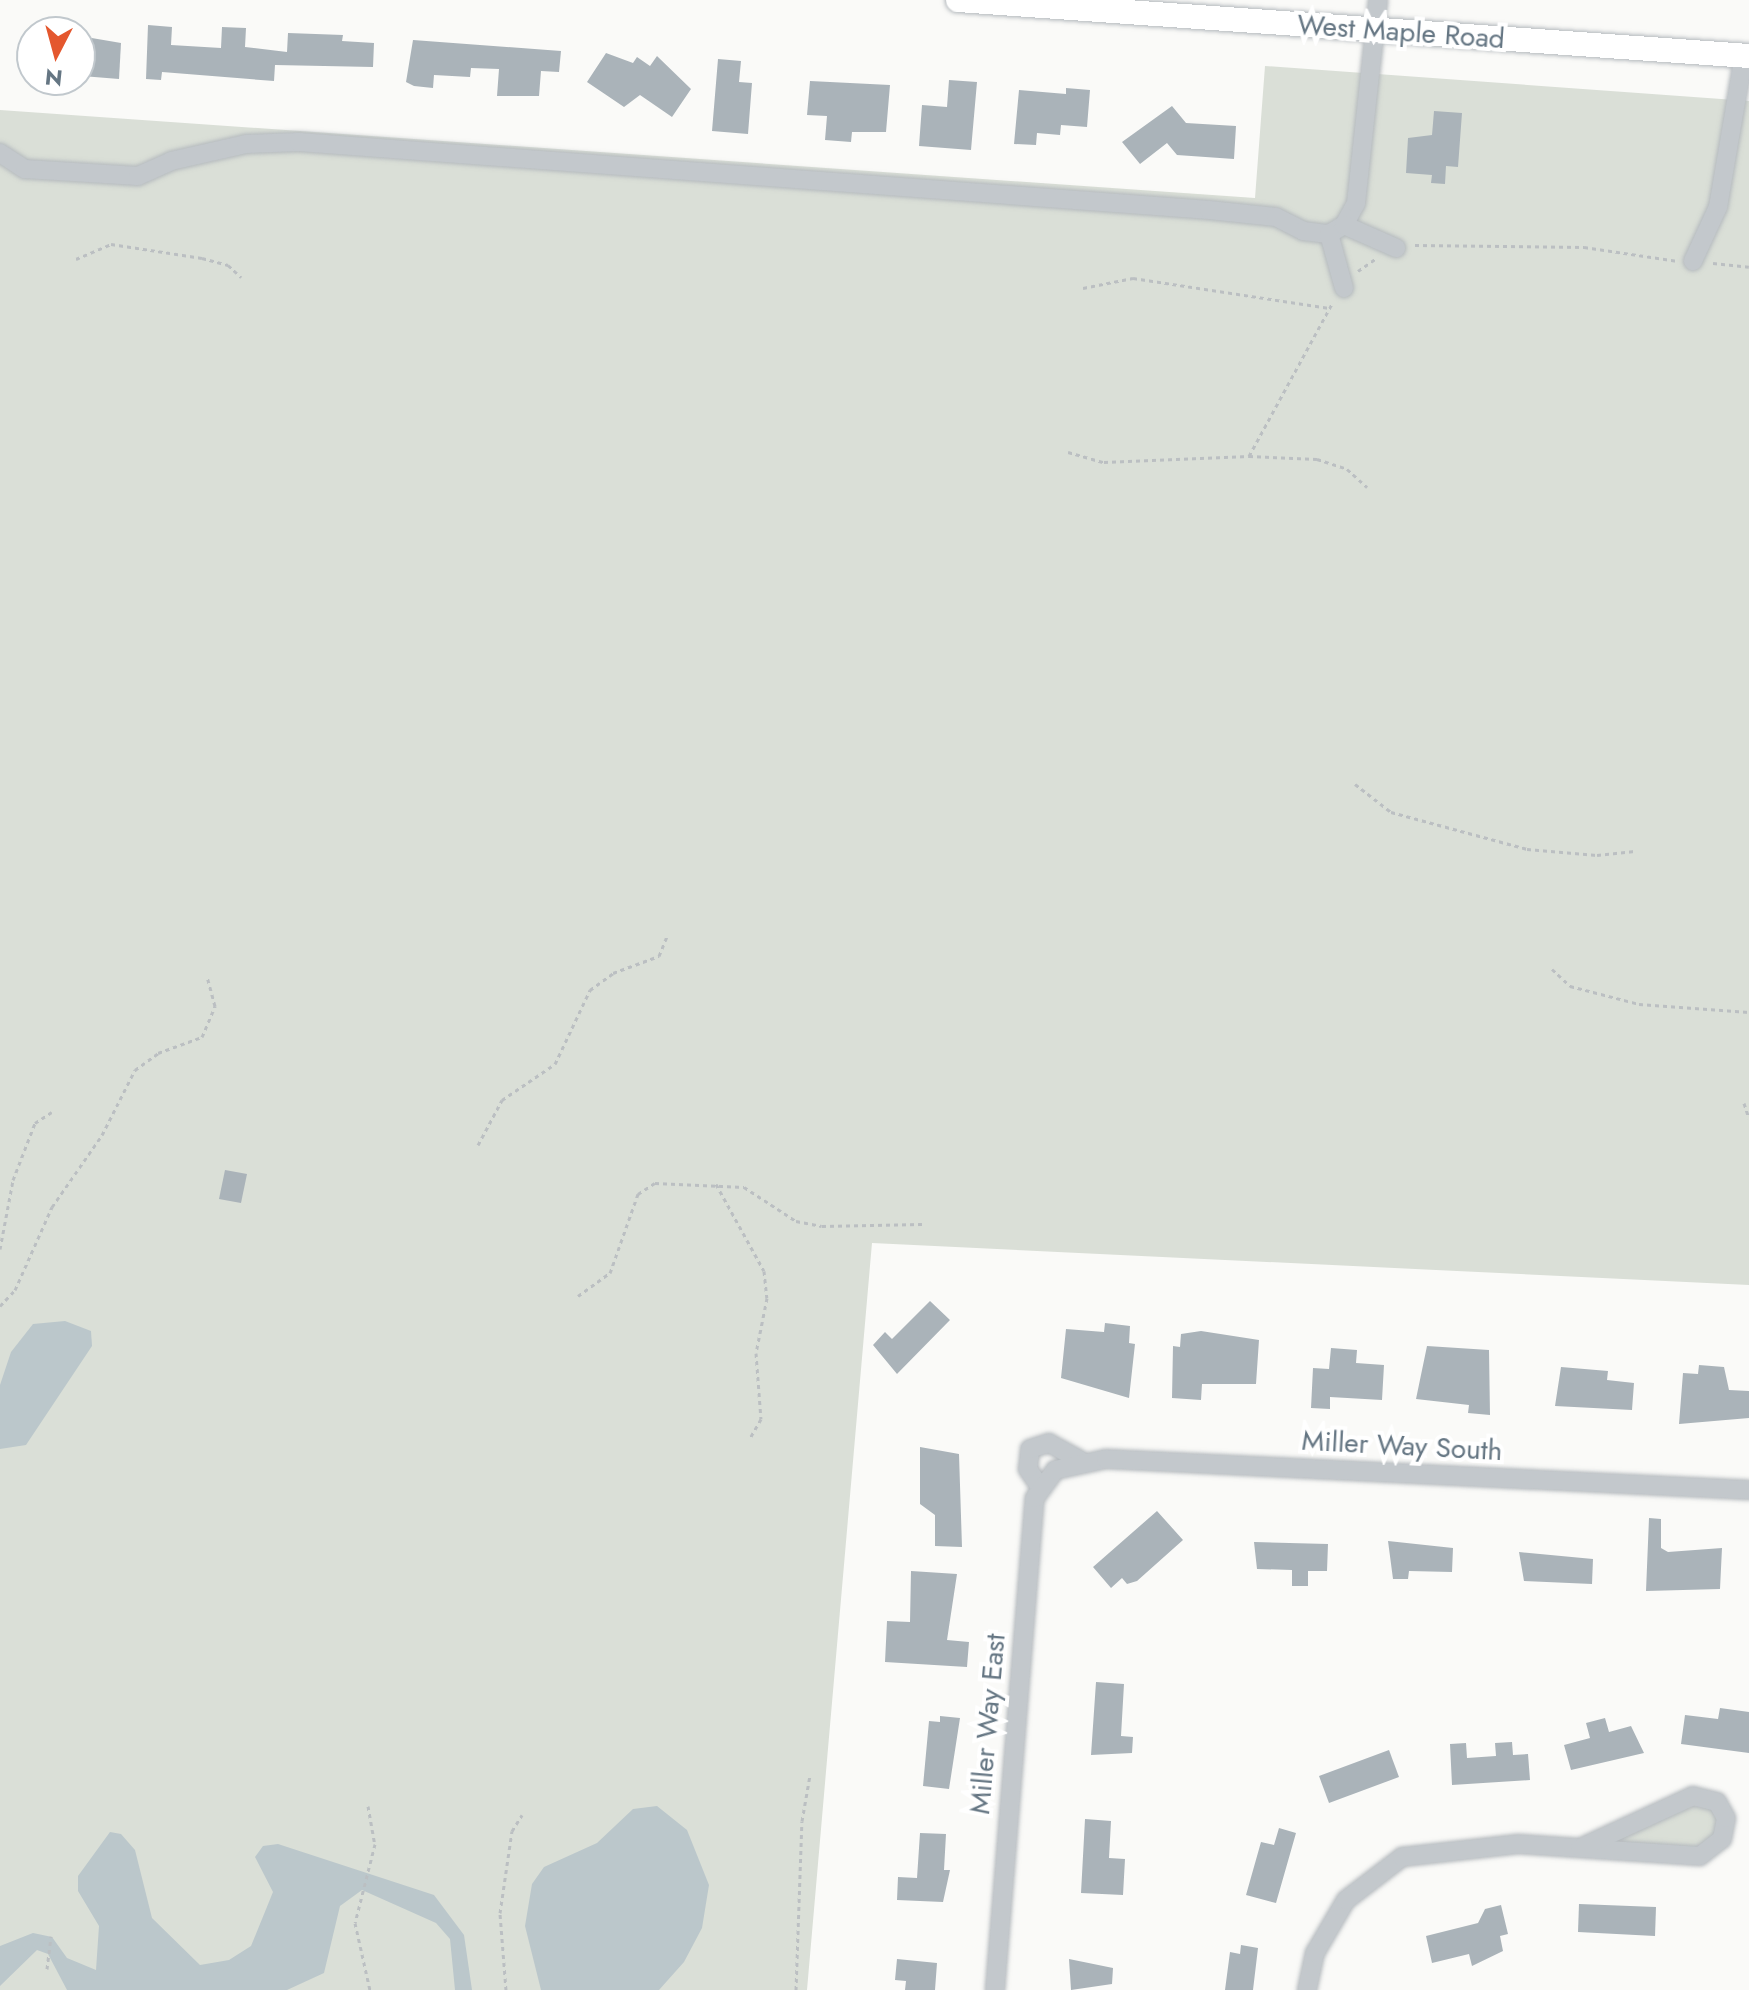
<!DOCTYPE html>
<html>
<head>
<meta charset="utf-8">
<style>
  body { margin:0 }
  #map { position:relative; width:1749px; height:1990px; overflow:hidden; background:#fafaf8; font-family:Jost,sans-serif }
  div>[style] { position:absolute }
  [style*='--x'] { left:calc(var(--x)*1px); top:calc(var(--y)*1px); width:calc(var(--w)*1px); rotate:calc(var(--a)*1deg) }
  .green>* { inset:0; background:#dadfd7 }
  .water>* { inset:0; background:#bbc7cb }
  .building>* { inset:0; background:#aab3b9 }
  .path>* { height:3px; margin-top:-1.5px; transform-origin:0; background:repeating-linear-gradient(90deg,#bbbfc2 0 4px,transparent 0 8px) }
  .roads { filter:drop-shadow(0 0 2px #b5babe) drop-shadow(0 0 2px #b5babe) }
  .minor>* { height:18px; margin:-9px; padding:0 9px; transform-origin:9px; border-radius:9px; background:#c3c8cc }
  .major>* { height:24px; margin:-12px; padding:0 12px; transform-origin:12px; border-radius:12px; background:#fff }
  span { translate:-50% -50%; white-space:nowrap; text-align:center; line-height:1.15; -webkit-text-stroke:8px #fff; paint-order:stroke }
  .street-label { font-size:28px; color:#657683 }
  .north { position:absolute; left:16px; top:16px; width:80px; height:80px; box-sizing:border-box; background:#fff; border:2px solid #c1c8cd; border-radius:50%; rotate:186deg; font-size:22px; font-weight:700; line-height:32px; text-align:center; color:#657683 }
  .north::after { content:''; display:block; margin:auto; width:28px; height:36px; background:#e4572e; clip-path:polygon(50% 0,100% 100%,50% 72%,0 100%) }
</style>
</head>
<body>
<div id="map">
  <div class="green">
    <i style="clip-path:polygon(1265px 66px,1749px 101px,1749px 1285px,872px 1243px,807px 1990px,0 1990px,0 110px,1255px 198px)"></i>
    <i style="clip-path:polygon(1694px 1803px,1711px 1809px,1717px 1820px,1715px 1834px,1695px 1849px,1614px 1843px,1614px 1836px)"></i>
  </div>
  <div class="water">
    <i style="clip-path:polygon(65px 1321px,91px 1331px,92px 1346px,26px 1445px,0 1449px,0 1385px,11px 1352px,33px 1324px)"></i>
    <i style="clip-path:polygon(657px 1806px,687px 1830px,709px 1885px,702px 1928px,684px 1962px,659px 1990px,541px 1990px,525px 1926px,532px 1884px,544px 1867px,597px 1843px,633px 1809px)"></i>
    <i style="clip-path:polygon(110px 1832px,121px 1834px,135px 1850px,152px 1918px,200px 1965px,229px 1960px,251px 1946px,273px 1892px,255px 1857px,263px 1846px,278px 1844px,434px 1895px,464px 1935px,472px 1990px,455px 1990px,450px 1939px,436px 1923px,362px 1890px,340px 1906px,324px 1973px,287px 1990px,67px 1990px,48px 1954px,37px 1950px,0 1986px,0 1946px,33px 1933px,52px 1937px,67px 1958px,96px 1970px,99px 1926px,78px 1891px,78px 1876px)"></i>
  </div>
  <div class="building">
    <i style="clip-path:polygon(148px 25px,172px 27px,171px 45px,221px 48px,222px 27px,246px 28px,245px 47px,287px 52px,288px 33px,343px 35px,342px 41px,374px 43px,373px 67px,275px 65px,274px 81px,162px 72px,161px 80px,146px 79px)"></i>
    <i style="clip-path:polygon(80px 36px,121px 43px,119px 79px,82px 76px)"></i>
    <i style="clip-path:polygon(413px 40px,561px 51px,559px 72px,541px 71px,539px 96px,497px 96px,499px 69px,471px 68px,470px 77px,434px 75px,433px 88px,414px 86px,406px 82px)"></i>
    <i style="clip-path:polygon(606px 53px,633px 63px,637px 57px,650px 66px,657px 56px,691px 89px,672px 117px,640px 95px,624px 107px,587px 82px)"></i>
    <i style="clip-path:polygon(718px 59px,741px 61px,739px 82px,752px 83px,748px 134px,712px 131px)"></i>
    <i style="clip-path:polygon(949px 80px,977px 82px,971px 150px,919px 146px,922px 105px,947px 107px)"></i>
    <i style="clip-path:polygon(810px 81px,890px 85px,886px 132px,852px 132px,851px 142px,825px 140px,827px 116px,807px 115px)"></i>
    <i style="clip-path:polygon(1066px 88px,1090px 90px,1087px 127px,1061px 125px,1060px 135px,1037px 133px,1036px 145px,1014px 144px,1019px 90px,1066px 94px)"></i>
    <i style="clip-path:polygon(1172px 106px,1186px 123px,1236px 126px,1234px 159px,1177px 155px,1167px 143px,1140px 164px,1122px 142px)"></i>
    <i style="clip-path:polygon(1434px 111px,1462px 113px,1458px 167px,1446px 166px,1445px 184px,1431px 183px,1432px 175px,1406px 173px,1408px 138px,1432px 135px)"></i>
    <i style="clip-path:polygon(225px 1170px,247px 1174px,241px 1203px,219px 1199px)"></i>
    <i style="clip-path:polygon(930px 1301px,950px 1320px,897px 1374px,873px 1345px,885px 1332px,892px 1339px)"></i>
    <i style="clip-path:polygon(1105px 1323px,1130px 1326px,1129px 1343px,1135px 1344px,1129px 1398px,1061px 1378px,1066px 1329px,1104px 1332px)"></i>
    <i style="clip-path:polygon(1201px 1331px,1259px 1340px,1256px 1384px,1202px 1384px,1201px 1400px,1172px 1398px,1173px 1346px,1180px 1347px,1181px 1334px)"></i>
    <i style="clip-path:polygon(1427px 1346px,1489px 1350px,1490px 1415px,1468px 1413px,1469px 1405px,1416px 1399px)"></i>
    <i style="clip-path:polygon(1331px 1348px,1357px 1350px,1356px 1363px,1384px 1365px,1382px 1400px,1330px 1397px,1330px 1409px,1311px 1408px,1313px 1368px,1329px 1369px)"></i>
    <i style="clip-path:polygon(1699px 1365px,1724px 1367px,1729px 1390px,1749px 1391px,1749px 1418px,1679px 1424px,1683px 1373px,1698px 1374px)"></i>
    <i style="clip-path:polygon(1561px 1367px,1608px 1371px,1607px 1380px,1634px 1383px,1632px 1410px,1555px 1406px)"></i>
    <i style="clip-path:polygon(920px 1447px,959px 1454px,962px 1547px,935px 1546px,935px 1515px,920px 1504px)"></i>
    <i style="clip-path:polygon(1157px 1511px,1183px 1540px,1137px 1581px,1127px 1584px,1122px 1578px,1111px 1588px,1093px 1567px)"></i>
    <i style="clip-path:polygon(1649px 1518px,1661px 1519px,1661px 1548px,1668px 1552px,1722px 1548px,1720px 1589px,1646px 1591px)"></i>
    <i style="clip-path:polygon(1388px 1541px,1453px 1548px,1452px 1572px,1409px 1571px,1408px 1579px,1393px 1579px)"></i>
    <i style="clip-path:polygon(1254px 1542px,1328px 1544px,1327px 1571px,1308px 1571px,1308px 1586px,1292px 1586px,1292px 1570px,1257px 1569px)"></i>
    <i style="clip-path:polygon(1519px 1552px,1593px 1559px,1592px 1584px,1524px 1581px)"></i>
    <i style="clip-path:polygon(911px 1571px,957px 1574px,947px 1640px,969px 1642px,967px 1667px,885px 1662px,887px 1621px,910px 1622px)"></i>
    <i style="clip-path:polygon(1096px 1682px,1124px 1684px,1121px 1736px,1133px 1737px,1132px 1753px,1091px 1755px)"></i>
    <i style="clip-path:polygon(1720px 1708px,1749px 1712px,1749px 1753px,1681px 1744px,1685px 1715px,1718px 1719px)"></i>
    <i style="clip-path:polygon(940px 1716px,960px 1718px,949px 1789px,923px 1786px,929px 1721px,940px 1722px)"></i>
    <i style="clip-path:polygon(1605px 1718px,1609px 1732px,1631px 1726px,1644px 1753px,1571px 1770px,1564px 1745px,1590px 1738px,1586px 1723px)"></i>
    <i style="clip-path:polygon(1512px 1742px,1513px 1755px,1528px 1754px,1530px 1780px,1452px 1785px,1450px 1744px,1466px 1743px,1467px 1758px,1496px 1756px,1495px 1743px)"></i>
    <i style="clip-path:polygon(1389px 1750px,1399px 1777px,1329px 1803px,1319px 1776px)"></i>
    <i style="clip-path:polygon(1085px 1819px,1111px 1821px,1109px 1858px,1125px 1859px,1123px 1895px,1081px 1893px)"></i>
    <i style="clip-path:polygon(1279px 1828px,1296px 1833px,1276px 1903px,1246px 1895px,1261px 1842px,1274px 1845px)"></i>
    <i style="clip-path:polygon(920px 1833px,946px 1834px,944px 1870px,950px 1870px,943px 1902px,897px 1900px,898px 1877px,917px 1878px)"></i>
    <i style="clip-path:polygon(1579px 1904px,1656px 1907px,1655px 1936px,1578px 1932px)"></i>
    <i style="clip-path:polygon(1501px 1905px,1508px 1934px,1500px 1936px,1503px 1951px,1472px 1966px,1469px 1954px,1432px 1963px,1426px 1936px,1478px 1923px,1485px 1909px)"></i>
    <i style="clip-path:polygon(1241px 1945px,1258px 1948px,1253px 1990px,1225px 1990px,1230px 1952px,1240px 1954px)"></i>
    <i style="clip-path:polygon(897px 1959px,937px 1963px,935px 1990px,905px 1990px,906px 1981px,895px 1980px)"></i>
    <i style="clip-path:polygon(1069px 1959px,1113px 1968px,1112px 1984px,1071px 1990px)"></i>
  </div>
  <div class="path">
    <i style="--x:1415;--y:245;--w:169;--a:0.7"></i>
    <i style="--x:1584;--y:247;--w:95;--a:8.5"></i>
    <i style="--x:76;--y:259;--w:38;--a:-23"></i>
    <i style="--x:111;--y:244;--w:92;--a:8.7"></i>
    <i style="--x:202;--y:258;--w:27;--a:15"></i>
    <i style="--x:228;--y:265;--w:18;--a:43"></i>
    <i style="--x:1713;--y:263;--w:36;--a:6"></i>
    <i style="--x:1358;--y:271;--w:21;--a:-35"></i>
    <i style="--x:1083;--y:288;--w:51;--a:-11.3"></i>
    <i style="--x:1133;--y:278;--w:197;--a:8.7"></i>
    <i style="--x:1068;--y:452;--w:37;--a:16"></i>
    <i style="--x:1104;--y:462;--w:145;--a:-2.4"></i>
    <i style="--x:1249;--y:456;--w:175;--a:-61.4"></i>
    <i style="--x:1249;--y:456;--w:68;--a:2.5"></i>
    <i style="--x:1317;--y:459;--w:32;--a:18"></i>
    <i style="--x:1347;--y:469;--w:27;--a:42"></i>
    <i style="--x:1355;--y:784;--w:46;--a:37.9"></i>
    <i style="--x:1391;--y:812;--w:141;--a:15.2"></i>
    <i style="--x:1527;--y:849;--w:70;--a:4.9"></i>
    <i style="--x:1597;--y:855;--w:38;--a:-6"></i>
    <i style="--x:1552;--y:969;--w:25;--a:43"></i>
    <i style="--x:1570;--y:986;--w:71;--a:14.6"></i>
    <i style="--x:1639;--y:1004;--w:110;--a:4.2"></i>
    <i style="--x:1744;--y:1103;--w:16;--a:72"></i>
    <i style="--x:478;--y:1145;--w:51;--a:-61.9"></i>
    <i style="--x:502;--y:1100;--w:64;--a:-34.2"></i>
    <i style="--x:555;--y:1064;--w:82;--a:-64.7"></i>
    <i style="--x:590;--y:990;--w:29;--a:-36"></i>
    <i style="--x:613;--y:973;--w:49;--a:-20.3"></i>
    <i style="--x:659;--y:956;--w:22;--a:-68"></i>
    <i style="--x:716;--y:1184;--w:99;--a:61.1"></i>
    <i style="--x:764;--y:1271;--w:27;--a:84"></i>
    <i style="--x:767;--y:1298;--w:56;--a:101.3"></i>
    <i style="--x:756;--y:1353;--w:66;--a:85.7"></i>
    <i style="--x:761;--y:1419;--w:22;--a:120"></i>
    <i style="--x:0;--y:1249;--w:70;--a:-79.3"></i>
    <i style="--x:13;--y:1180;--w:61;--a:-68.9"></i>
    <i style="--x:35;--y:1123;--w:20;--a:-33"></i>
    <i style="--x:578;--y:1296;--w:39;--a:-36"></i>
    <i style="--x:610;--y:1273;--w:84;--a:-70.5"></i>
    <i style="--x:638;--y:1194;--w:20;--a:-33"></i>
    <i style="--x:655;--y:1183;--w:89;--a:2.6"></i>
    <i style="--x:744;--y:1187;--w:62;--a:33.2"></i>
    <i style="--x:796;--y:1221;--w:26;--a:11"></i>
    <i style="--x:822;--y:1226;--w:100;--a:-1.1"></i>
    <i style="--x:0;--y:1306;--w:22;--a:-47"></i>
    <i style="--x:15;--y:1290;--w:91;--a:-66"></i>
    <i style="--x:52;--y:1207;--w:88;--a:-55.2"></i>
    <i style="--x:102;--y:1135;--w:73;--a:-63.1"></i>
    <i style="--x:135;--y:1070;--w:29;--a:-36"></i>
    <i style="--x:158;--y:1053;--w:47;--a:-20"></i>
    <i style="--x:202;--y:1037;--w:34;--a:-67"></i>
    <i style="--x:215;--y:1006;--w:30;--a:-105"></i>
    <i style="--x:368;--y:1806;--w:39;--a:80"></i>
    <i style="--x:375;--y:1844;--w:81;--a:104.2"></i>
    <i style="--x:355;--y:1923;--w:69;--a:77.4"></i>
    <i style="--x:47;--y:1969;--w:33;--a:-83"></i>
    <i style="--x:506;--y:1990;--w:77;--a:-94.5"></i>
    <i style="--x:500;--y:1913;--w:83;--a:-81.7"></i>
    <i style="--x:512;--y:1831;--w:19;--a:-58"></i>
    <i style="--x:796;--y:1990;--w:169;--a:-88"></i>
    <i style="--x:802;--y:1821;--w:47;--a:-80.1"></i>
  </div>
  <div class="roads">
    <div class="minor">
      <i style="--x:0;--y:153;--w:30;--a:33"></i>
      <i style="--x:25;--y:169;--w:113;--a:3.5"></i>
      <i style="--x:138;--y:176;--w:36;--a:-24"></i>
      <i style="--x:171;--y:161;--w:77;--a:-12.8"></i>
      <i style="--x:246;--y:144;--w:53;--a:-2.2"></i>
      <i style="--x:299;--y:142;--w:913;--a:4.27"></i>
      <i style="--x:1209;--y:210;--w:67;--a:6"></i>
      <i style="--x:1276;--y:217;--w:30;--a:27"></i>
      <i style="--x:1303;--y:231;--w:26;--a:7"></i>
      <i style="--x:1329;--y:234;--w:17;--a:-31"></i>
      <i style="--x:1344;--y:225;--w:25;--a:-61"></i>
      <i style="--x:1356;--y:203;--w:204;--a:-83.8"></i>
      <i style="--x:1344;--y:225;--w:57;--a:23.9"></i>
      <i style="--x:1329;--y:234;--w:56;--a:74.5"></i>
      <i style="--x:1693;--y:261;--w:60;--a:-65.2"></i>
      <i style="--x:1718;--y:207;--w:154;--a:-80.3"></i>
      <i style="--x:1040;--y:1487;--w:22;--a:-124"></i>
      <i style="--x:1028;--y:1469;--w:20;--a:-84"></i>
      <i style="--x:1030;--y:1449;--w:20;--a:-18"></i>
      <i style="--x:1049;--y:1443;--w:35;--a:29"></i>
      <i style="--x:995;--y:1990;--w:494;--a:-85.4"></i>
      <i style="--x:1035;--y:1498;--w:34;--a:-54"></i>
      <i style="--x:1055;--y:1470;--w:52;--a:-12.2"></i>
      <i style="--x:1106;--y:1459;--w:644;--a:2.76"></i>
      <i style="--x:1307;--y:1990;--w:38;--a:-78"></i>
      <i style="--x:1315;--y:1953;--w:61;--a:-59.7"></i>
      <i style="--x:1346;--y:1900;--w:71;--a:-37.5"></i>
      <i style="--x:1402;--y:1857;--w:117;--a:-6.4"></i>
      <i style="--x:1518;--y:1844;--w:182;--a:3.8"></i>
      <i style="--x:1700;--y:1856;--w:28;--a:-38"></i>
      <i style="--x:1722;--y:1839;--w:21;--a:-79"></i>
      <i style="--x:1726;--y:1818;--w:18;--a:-119"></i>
      <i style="--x:1717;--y:1802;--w:25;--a:-166"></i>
      <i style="--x:1693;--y:1796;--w:124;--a:155.3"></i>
    </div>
    <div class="major">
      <i style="--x:958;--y:0;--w:793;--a:4.05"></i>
    </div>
  </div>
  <div class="street-label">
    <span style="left:1401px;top:32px;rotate:4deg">West Maple Road</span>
    <span style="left:1402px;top:1446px;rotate:3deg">Miller Way South</span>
    <span style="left:988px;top:1724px;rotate:-85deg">Miller Way East</span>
  </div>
  <div class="north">N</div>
</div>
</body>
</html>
